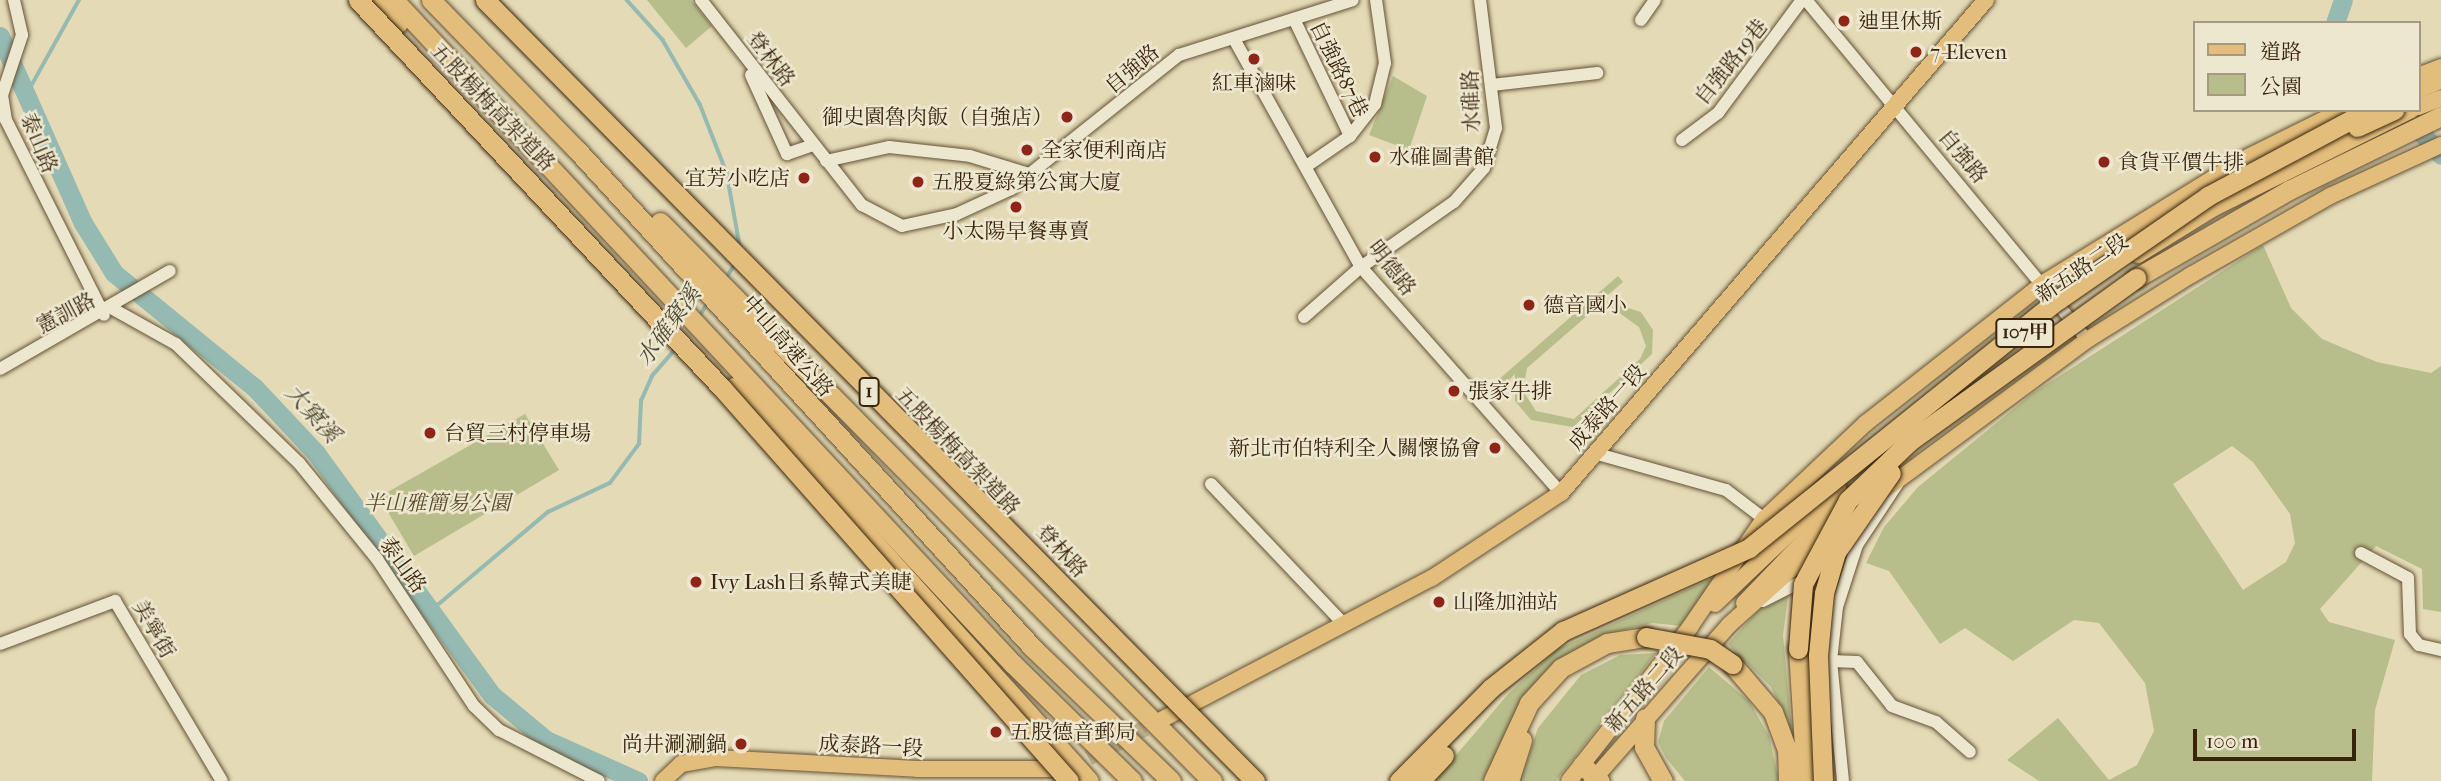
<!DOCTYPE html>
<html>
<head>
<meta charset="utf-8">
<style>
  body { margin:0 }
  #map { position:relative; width:2441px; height:781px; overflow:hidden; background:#e4dab6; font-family:"IM FELL French Canon","Noto Serif TC",serif }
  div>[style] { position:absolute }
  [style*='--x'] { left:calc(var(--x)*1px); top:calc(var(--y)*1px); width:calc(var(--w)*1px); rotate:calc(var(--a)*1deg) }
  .green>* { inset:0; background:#b8be8b }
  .stream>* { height:3.5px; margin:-1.75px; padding:0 1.75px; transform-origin:1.75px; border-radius:1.75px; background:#95bab1 }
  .river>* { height:19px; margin:-9.5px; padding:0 9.5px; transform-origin:9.5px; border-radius:9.5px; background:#95bab1 }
  .major-tunnel>* { height:16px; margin-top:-8px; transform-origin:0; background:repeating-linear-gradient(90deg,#c2b694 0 16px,transparent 0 24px) }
  .roads { filter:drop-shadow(0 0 2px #645235) drop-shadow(0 0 2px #645235) }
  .minor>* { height:12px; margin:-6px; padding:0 6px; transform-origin:6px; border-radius:6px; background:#ede7d0 }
  .major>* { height:16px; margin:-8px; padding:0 8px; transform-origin:8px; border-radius:8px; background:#e2bd7b }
  .highway>* { height:19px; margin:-9.5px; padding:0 9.5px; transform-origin:9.5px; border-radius:9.5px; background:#e2bd7b }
  .bridges { filter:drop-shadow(0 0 2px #3a250a) drop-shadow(0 0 2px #3a250a) }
  .highway-bridge>* { height:19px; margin:-9.5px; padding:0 9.5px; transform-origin:9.5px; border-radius:9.5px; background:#e2bd7b }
  .dots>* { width:19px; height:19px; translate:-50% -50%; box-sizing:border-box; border:4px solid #ede7d0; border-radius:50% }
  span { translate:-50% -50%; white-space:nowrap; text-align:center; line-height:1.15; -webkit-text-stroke:5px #ede7d0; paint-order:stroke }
  .shield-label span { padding:2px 5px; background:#ede7d0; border:2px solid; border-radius:5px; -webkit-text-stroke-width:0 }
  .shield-label { font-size:19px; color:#3a250a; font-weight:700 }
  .poi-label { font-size:21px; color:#3a250a }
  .left { translate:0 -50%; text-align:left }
  .right { translate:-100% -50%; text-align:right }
  .street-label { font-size:21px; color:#3a250a }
  .park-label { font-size:21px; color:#5a4b2a; font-style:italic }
  .water-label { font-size:23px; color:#514a34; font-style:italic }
  .legend { position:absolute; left:2193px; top:21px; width:228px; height:91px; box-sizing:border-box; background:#ede7d0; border:2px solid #a59981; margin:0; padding:9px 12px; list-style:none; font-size:21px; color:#3a250a }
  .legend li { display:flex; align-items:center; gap:14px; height:35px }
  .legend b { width:35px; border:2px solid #a59981 }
  .scale { position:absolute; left:2193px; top:729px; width:163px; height:32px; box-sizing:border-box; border:4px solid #3a250a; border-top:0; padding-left:9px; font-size:21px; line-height:24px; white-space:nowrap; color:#3a250a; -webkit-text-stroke:5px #ede7d0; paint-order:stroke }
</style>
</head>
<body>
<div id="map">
  <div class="green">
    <i style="clip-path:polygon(647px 0,691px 0,712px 26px,686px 48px)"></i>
    <i style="clip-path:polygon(1393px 76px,1427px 96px,1409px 150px,1369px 135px)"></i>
    <i style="clip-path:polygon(evenodd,2263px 245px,2291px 308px,2322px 339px,2377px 362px,2431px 373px,2441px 366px,2441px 612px,2423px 609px,2422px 569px,2376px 546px,2320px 609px,2329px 622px,2395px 640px,2375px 710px,2372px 781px,2039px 781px,2007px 760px,2058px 718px,2109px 780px,2137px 765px,2154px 731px,2145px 683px,2099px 623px,2074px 620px,2013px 661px,1965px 628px,1940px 644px,1889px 571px,1866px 563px,1884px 527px,1918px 487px,2033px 393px,2263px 245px,2232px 446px,2253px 462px,2290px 514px,2295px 543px,2286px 562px,2243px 590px,2173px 484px,2232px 446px)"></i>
    <i style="clip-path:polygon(evenodd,1618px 276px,1623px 282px,1602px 300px,1641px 312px,1653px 330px,1652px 354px,1573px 427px,1531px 420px,1515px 401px,1515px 374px,1503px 386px,1497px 381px,1618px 276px,1611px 307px,1639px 327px,1646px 346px,1640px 359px,1574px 419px,1536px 411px,1523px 391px,1527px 368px,1595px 309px,1611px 307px)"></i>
    <i style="clip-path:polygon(525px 414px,559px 470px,414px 556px,379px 497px)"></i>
    <i style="clip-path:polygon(1791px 574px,1783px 635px,1792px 732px,1771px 687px,1728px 644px)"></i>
    <i style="clip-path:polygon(1719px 575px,1683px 626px,1652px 623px,1600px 636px,1526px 694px,1483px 781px,1434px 781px,1509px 693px,1558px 649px)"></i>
    <i style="clip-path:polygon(1656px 653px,1556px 781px,1520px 781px,1538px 728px,1581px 675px,1620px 655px)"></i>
    <i style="clip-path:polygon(1709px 667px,1749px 701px,1769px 736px,1779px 781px,1685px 781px,1666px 758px,1658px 742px,1664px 721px)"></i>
  </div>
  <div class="stream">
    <i style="--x:627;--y:0;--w:54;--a:48"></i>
    <i style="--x:663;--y:40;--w:74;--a:60"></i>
    <i style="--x:700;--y:104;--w:74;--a:68.6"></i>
    <i style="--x:727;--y:173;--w:79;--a:79.8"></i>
    <i style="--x:25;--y:97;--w:111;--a:-60.9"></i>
    <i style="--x:726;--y:278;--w:17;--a:-57"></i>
    <i style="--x:698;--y:318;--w:17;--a:-57"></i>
    <i style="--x:434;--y:608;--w:149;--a:-40.1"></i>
    <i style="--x:548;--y:512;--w:68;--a:-25.1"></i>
    <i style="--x:610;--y:483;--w:49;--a:-53.4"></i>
    <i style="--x:639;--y:444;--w:43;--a:-87.3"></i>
    <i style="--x:641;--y:401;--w:27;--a:-66"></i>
    <i style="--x:652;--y:376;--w:38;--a:-49"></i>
  </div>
  <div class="river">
    <i style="--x:2335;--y:23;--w:24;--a:-71"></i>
    <i style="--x:0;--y:36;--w:205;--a:66.1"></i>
    <i style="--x:83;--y:223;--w:59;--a:58.2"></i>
    <i style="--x:114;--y:273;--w:181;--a:39.2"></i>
    <i style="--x:254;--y:387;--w:91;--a:46.8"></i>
    <i style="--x:316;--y:453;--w:299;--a:54"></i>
    <i style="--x:492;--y:695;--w:70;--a:39.8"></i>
    <i style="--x:546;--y:740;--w:101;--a:24"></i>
    <i style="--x:2406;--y:116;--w:52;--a:48.1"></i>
  </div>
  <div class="major-tunnel">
    <i style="--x:1067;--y:769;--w:106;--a:-27.5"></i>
  </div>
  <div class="roads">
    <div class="minor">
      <i style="--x:14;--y:0;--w:36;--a:77"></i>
      <i style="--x:22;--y:35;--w:63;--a:108.4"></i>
      <i style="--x:2;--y:95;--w:25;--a:81"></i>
      <i style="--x:6;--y:120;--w:218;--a:63.3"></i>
      <i style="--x:701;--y:0;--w:261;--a:51.9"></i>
      <i style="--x:862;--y:205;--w:45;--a:27.7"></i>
      <i style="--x:902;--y:226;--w:56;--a:-12.3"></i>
      <i style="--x:957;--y:214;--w:60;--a:-24.8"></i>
      <i style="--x:1011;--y:189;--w:215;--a:-38.6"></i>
      <i style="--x:1179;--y:55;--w:182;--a:-17.5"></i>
      <i style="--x:1806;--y:0;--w:441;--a:50.4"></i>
      <i style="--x:1294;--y:19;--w:130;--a:64.4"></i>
      <i style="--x:1641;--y:20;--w:24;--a:-55"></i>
      <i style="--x:1234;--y:39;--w:261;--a:60.9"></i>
      <i style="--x:1361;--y:267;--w:302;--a:48.5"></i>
      <i style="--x:751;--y:75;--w:87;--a:65.5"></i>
      <i style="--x:787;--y:154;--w:28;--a:-19"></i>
      <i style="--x:1492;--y:85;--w:106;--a:-6.5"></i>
      <i style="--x:1682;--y:140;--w:45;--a:-36.9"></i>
      <i style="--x:1718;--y:113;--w:141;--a:-53.4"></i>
      <i style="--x:826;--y:161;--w:65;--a:-12.5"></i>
      <i style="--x:889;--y:147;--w:81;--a:6.3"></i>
      <i style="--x:970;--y:156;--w:65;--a:17"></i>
      <i style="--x:1308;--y:165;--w:51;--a:-34.6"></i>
      <i style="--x:1350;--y:136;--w:41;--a:-52"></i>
      <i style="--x:1375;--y:104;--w:42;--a:-76.3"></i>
      <i style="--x:1385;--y:63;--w:64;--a:-98.1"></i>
      <i style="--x:113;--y:309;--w:72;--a:29.1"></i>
      <i style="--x:176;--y:344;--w:171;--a:44.1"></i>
      <i style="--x:299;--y:463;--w:124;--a:50.9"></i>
      <i style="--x:377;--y:559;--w:176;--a:56.6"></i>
      <i style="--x:474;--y:706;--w:35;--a:44"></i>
      <i style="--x:499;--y:730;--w:112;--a:27"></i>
      <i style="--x:1304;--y:317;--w:76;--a:-41.3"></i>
      <i style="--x:1361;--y:267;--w:113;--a:-35"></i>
      <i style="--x:1454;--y:202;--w:45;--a:-48.6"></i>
      <i style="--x:1484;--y:168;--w:42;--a:-73.3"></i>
      <i style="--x:1496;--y:128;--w:129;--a:-97.1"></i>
      <i style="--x:0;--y:369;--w:196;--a:-30"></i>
      <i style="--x:1594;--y:453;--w:137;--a:15.7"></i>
      <i style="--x:1726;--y:490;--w:48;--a:37.3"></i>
      <i style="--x:1211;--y:484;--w:192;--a:46.5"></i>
      <i style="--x:2361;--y:553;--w:53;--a:28"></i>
      <i style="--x:2408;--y:578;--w:56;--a:88"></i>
      <i style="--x:2410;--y:634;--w:14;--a:51"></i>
      <i style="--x:2419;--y:645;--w:23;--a:13"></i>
      <i style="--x:1763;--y:601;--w:46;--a:-27.1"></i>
      <i style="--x:1804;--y:580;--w:30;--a:33"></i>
      <i style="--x:0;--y:644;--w:123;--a:-20.5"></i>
      <i style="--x:115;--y:601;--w:209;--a:59.3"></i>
      <i style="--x:1831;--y:661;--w:26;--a:2"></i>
      <i style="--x:1857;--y:662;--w:56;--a:51.5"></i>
      <i style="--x:1892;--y:706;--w:47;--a:20"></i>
      <i style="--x:1936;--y:722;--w:45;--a:41.4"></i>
      <i style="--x:1843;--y:781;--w:121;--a:-95.7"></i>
      <i style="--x:1831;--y:661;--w:54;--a:-83.7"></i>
      <i style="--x:1837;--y:607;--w:65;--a:-72.1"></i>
      <i style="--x:1857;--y:545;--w:74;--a:-56.5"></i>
    </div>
    <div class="major">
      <i style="--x:2418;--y:76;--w:25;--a:-21"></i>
      <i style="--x:2418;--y:107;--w:25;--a:-21"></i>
      <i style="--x:2138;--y:255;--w:89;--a:-31.7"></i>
      <i style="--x:2214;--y:208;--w:220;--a:-26.4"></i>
      <i style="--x:1883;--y:491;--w:254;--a:-36.5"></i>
      <i style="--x:2087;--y:340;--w:123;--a:-32"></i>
      <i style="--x:2191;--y:275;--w:160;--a:-29.6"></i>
      <i style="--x:2330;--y:196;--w:122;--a:-24.7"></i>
      <i style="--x:1744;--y:603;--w:149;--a:-46.1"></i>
      <i style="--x:1715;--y:604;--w:170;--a:-43.6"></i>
      <i style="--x:1161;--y:720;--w:306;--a:-27.7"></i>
      <i style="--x:1432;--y:578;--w:154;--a:-33.4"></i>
      <i style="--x:1561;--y:493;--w:651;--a:-49.24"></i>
      <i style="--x:663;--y:781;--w:25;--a:-43"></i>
      <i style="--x:681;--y:764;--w:36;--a:-10"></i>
      <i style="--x:716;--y:758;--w:201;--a:3.1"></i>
      <i style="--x:917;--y:769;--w:150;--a:0"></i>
      <i style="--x:1569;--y:781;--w:196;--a:-51.8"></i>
      <i style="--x:1690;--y:627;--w:131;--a:-55.6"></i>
      <i style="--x:1764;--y:519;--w:140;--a:-43.3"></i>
      <i style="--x:1866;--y:423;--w:228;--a:-38.2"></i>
      <i style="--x:2045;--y:282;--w:234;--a:-31.7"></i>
      <i style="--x:2244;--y:159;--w:110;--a:-26.3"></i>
      <i style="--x:1592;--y:781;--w:208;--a:-48.7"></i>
      <i style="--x:1729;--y:625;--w:129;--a:-41.9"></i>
    </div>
    <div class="highway">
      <i style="--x:376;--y:0;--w:32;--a:46"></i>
      <i style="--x:394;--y:0;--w:908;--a:47.01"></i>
      <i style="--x:1013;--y:664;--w:167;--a:44.5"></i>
      <i style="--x:431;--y:0;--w:209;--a:45.8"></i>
      <i style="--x:577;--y:150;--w:677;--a:47.52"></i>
      <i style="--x:1034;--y:649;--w:190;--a:43.9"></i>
      <i style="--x:2418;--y:88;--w:25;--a:-23"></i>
      <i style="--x:660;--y:222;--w:786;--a:45.36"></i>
      <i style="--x:2136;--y:278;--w:177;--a:-29.9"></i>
      <i style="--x:2289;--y:190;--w:169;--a:-26"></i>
      <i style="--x:734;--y:387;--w:530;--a:47.98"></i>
      <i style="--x:1798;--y:649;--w:132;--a:86.5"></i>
      <i style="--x:1732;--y:664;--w:63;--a:49.5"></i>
      <i style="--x:1773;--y:712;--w:40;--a:69.8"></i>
      <i style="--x:1787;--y:750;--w:31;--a:88"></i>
      <i style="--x:1645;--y:718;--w:29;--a:92"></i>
      <i style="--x:1644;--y:747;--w:39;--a:61"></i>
      <i style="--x:1582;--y:765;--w:24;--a:42"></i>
      <i style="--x:1493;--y:781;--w:86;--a:-65.2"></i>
      <i style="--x:1529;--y:703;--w:47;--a:-47.6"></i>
      <i style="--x:1561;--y:668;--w:52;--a:-28.5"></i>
      <i style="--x:1607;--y:643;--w:39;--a:-9"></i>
      <i style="--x:1509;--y:781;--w:43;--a:-72.4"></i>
    </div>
  </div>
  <div class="bridges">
    <div class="highway-bridge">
      <i style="--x:358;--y:0;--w:532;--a:46.83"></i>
      <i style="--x:722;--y:388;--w:524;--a:48.56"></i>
      <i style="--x:485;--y:0;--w:1097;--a:45.41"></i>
      <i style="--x:2357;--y:127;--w:41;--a:-24.7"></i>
      <i style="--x:1646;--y:637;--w:65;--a:10.6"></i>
      <i style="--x:1710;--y:649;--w:27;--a:34"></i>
      <i style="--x:1798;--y:649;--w:65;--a:-85.6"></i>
      <i style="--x:1803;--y:584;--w:95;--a:-61.8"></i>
      <i style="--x:1848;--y:500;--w:86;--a:-43.6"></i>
      <i style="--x:1910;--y:441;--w:279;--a:-35.8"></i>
      <i style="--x:1399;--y:781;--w:131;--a:-45.3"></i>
      <i style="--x:1491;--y:688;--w:92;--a:-38.4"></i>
      <i style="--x:1563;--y:631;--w:204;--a:-24"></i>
      <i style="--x:1749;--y:548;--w:396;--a:-38.8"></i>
      <i style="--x:2058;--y:300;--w:183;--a:-34.7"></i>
      <i style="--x:2208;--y:196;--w:183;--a:-28.1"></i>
      <i style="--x:1420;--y:781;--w:35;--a:-47"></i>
      <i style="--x:1823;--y:781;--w:126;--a:-92.3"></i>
      <i style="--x:1818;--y:655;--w:62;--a:-84.5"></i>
      <i style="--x:1824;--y:593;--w:43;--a:-73.7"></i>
      <i style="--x:1836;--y:552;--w:96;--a:-55.2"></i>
    </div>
  </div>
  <div class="dots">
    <i style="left:1844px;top:21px;background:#8f2418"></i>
    <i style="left:1916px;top:52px;background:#8f2418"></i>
    <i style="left:1254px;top:59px;background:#8f2418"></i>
    <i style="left:1067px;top:117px;background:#8f2418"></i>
    <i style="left:1027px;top:150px;background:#8f2418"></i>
    <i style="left:1375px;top:157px;background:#8f2418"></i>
    <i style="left:2104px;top:162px;background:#8f2418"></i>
    <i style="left:804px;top:178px;background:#8f2418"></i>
    <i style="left:918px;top:182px;background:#8f2418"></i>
    <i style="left:1016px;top:207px;background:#8f2418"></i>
    <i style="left:1529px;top:305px;background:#8f2418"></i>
    <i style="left:1454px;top:391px;background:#8f2418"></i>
    <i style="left:430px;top:433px;background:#8f2418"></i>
    <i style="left:1495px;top:448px;background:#8f2418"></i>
    <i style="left:696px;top:582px;background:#8f2418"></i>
    <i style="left:1439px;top:602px;background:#8f2418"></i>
    <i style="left:996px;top:732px;background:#8f2418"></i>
    <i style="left:741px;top:744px;background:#8f2418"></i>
  </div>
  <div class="shield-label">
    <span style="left:2025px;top:333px">107甲</span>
    <span style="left:869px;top:392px">1</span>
  </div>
  <div class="poi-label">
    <span class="left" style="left:1858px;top:21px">迪里休斯</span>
    <span class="left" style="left:1930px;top:52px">7-Eleven</span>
    <span style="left:1254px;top:83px">紅車滷味</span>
    <span class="right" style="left:1053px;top:117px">御史園魯肉飯（自強店）</span>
    <span class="left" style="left:1041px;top:150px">全家便利商店</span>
    <span class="left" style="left:1389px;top:157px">水碓圖書館</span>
    <span class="left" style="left:2118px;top:162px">食貨平價牛排</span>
    <span class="right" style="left:790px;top:178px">宜芳小吃店</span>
    <span class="left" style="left:932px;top:182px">五股夏綠第公寓大廈</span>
    <span style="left:1016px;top:231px">小太陽早餐專賣</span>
    <span class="left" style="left:1543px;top:305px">德音國小</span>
    <span class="left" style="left:1468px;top:391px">張家牛排</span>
    <span class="left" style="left:444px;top:433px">台貿三村停車場</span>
    <span class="right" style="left:1481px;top:448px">新北市伯特利全人關懷協會</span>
    <span class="left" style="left:710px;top:582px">Ivy Lash日系韓式美睫</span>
    <span class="left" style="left:1453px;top:602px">山隆加油站</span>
    <span class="left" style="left:1010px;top:732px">五股德音郵局</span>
    <span class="right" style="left:727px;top:744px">尚井涮涮鍋</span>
  </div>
  <div class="street-label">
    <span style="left:771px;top:59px;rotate:52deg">登林路</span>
    <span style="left:1731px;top:62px;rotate:-51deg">自強路19巷</span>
    <span style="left:1132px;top:69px;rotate:-40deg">自強路</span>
    <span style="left:1339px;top:69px;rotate:64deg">自強路87巷</span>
    <span style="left:1471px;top:101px;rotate:-92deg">水碓路</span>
    <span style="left:493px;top:107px;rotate:46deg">五股楊梅高架道路</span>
    <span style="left:39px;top:143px;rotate:67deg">泰山路</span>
    <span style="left:1963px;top:156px;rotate:50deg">自強路</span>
    <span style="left:1392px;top:268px;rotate:52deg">明德路</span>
    <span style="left:2082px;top:268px;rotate:-34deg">新五路二段</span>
    <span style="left:66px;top:313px;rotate:-28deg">憲訓路</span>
    <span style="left:788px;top:346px;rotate:49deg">中山高速公路</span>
    <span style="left:1607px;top:407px;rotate:-49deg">成泰路一段</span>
    <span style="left:958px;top:451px;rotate:46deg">五股楊梅高架道路</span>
    <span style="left:1062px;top:551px;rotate:47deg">登林路</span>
    <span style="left:403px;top:565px;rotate:54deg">泰山路</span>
    <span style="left:154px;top:629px;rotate:60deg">美寧街</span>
    <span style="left:1644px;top:689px;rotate:-49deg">新五路二段</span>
    <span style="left:871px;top:746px;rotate:3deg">成泰路一段</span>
  </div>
  <div class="park-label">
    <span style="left:437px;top:503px">半山雅簡易公園</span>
  </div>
  <div class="water-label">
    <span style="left:669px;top:326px;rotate:-54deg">水確窠溪</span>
    <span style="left:312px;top:414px;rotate:48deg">大窠溪</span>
  </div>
  <ul class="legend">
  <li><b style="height:9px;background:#e2bd7b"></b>道路</li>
  <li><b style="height:19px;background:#b8be8b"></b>公園</li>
  </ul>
  <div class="scale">100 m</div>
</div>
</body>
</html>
